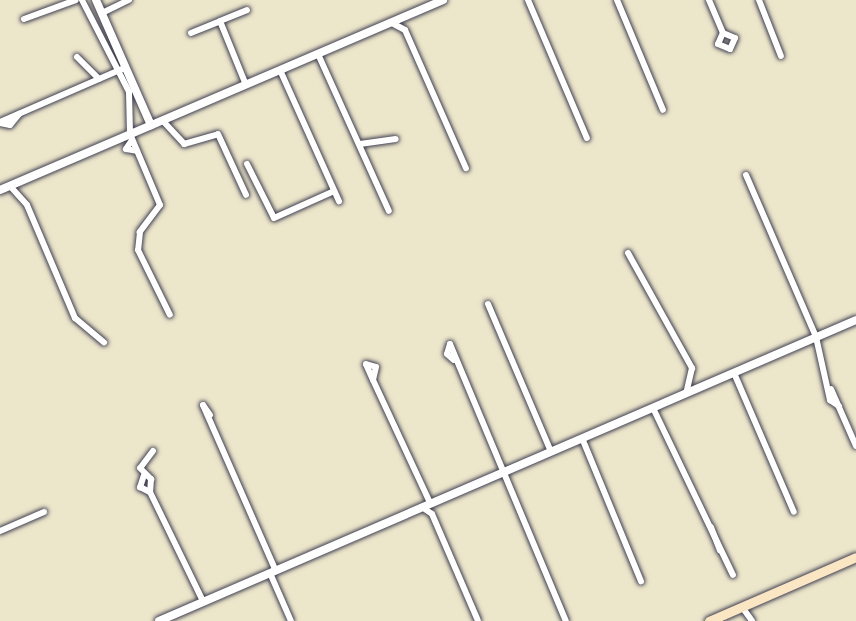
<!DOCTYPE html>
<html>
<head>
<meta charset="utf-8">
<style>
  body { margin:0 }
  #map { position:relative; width:856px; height:621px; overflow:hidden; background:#ece6cb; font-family:"Comic Neue",sans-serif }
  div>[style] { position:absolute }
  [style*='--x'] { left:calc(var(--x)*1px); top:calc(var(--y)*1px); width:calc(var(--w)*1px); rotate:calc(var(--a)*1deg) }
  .roads { filter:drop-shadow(0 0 2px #403f51) drop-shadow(0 0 2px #403f51) }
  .minor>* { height:6px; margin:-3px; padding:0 3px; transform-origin:3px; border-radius:3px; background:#fff }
  .tertiary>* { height:8px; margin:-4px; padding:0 4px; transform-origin:4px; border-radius:4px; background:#fff }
  .secondary>* { height:9px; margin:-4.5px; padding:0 4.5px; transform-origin:4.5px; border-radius:4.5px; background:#fbe6c4 }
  span { translate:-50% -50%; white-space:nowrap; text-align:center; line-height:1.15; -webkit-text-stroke:8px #f7f3e8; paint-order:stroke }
</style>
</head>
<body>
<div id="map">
  <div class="roads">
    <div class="minor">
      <i style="--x:82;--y:0;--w:103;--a:62.9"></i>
      <i style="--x:129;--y:92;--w:42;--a:88.6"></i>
      <i style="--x:130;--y:134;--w:77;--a:67.1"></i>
      <i style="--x:160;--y:205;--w:34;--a:127"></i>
      <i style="--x:140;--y:232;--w:18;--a:96"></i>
      <i style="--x:138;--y:250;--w:72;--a:63.8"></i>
      <i style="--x:528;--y:0;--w:150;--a:66.9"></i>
      <i style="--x:617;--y:0;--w:119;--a:67.3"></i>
      <i style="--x:709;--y:0;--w:36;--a:67"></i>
      <i style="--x:723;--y:33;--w:13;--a:23"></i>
      <i style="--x:735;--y:38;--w:12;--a:114"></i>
      <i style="--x:730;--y:49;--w:13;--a:-157"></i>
      <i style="--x:718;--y:44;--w:12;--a:-66"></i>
      <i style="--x:759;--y:0;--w:60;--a:68.6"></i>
      <i style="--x:102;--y:13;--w:30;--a:-26"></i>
      <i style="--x:24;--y:19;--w:55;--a:-20.1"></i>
      <i style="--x:220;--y:21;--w:29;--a:-22"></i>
      <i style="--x:390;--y:22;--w:17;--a:28"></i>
      <i style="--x:405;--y:30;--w:151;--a:66.2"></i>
      <i style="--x:191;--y:33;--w:31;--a:-22"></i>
      <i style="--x:220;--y:21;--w:69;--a:67.9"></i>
      <i style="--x:318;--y:54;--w:172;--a:65.7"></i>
      <i style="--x:77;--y:57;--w:31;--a:45"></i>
      <i style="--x:280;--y:70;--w:144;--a:65.8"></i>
      <i style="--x:19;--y:114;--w:14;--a:129"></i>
      <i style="--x:10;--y:125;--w:10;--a:-169"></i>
      <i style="--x:0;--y:123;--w:21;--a:-25"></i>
      <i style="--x:162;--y:120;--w:33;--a:47"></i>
      <i style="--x:184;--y:144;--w:35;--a:-16"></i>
      <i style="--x:218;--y:134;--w:67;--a:65.3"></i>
      <i style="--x:0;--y:122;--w:133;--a:-23.5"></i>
      <i style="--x:132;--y:140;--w:11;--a:124"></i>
      <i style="--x:126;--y:149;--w:11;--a:10"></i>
      <i style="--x:360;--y:144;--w:36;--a:-8"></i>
      <i style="--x:247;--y:164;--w:60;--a:63.4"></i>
      <i style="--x:274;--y:218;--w:66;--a:-24.2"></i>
      <i style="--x:746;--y:175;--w:176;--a:66.6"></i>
      <i style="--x:816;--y:337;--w:65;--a:77.5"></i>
      <i style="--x:830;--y:400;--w:11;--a:34"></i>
      <i style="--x:10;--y:186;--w:25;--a:48"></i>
      <i style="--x:27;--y:205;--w:123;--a:67"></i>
      <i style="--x:75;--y:318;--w:38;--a:40"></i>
      <i style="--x:628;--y:253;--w:132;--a:60.9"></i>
      <i style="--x:692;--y:368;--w:26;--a:103"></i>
      <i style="--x:488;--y:304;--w:161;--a:66.9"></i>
      <i style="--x:450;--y:344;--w:300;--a:67.3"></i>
      <i style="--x:450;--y:344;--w:10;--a:107"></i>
      <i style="--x:447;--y:354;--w:9;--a:41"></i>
      <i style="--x:734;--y:373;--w:151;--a:66.7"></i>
      <i style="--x:373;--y:380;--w:17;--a:-114"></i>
      <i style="--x:366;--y:364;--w:10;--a:17"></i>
      <i style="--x:376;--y:367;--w:13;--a:103"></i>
      <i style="--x:373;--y:380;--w:136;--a:65.1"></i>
      <i style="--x:831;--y:389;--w:62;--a:66.3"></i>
      <i style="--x:653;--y:408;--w:185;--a:64.4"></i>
      <i style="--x:210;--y:415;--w:12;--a:-125"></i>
      <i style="--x:203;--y:405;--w:181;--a:66.3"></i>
      <i style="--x:582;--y:438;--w:155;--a:67.6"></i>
      <i style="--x:153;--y:451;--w:21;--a:127"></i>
      <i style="--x:140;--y:468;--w:16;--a:45"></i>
      <i style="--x:151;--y:479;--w:13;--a:94"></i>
      <i style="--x:150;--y:492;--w:121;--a:64.1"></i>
      <i style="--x:144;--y:475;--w:13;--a:108"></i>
      <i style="--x:140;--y:487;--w:11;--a:27"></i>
      <i style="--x:422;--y:507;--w:12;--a:35"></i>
      <i style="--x:432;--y:514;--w:116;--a:66.7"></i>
      <i style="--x:711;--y:527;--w:25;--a:69"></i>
      <i style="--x:0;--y:531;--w:48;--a:-23.4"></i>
      <i style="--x:270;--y:573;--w:52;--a:66.4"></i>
      <i style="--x:742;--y:607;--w:17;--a:54"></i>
    </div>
    <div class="tertiary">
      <i style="--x:96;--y:0;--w:137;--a:66.3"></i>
      <i style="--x:0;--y:190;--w:482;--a:-23.2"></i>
      <i style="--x:159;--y:621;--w:759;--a:-23.36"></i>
    </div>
    <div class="secondary">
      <i style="--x:709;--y:621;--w:160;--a:-23.5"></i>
    </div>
  </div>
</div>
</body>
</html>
